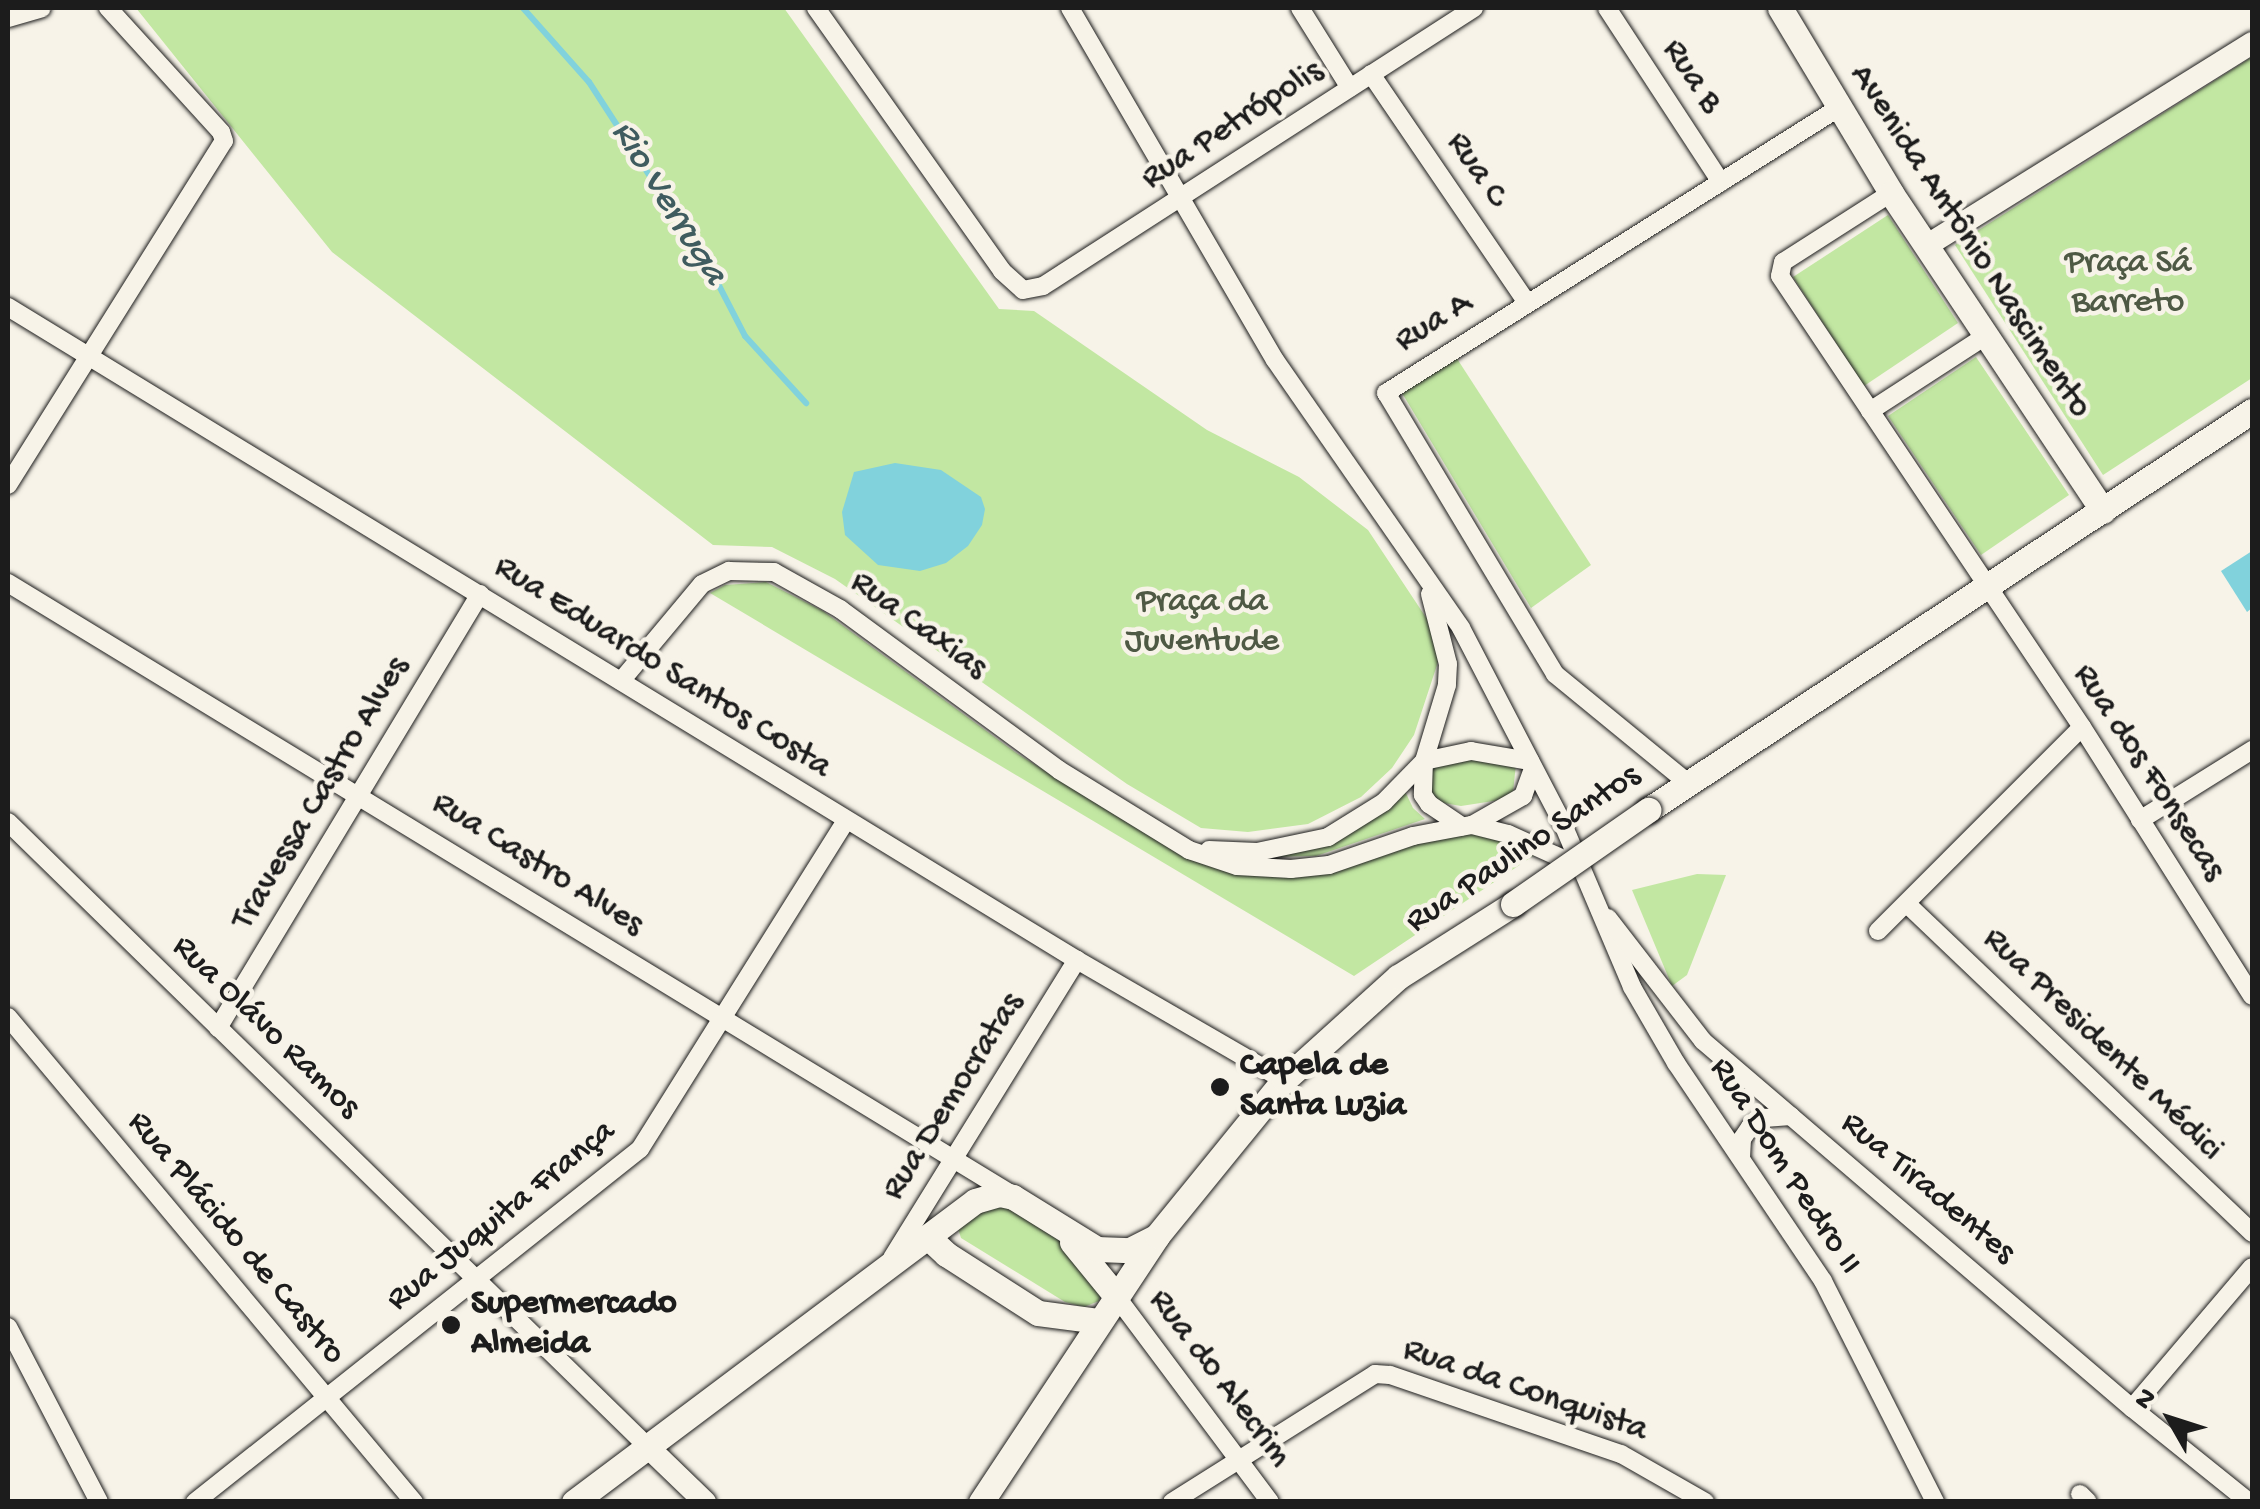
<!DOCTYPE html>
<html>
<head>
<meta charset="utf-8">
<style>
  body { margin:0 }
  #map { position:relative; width:2260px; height:1509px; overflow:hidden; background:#f7f3e8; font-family:"Gochi Hand",sans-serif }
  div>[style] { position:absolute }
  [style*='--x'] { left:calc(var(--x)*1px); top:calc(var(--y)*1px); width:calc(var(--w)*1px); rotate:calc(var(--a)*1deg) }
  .green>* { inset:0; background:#c2e7a2 }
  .water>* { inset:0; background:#81d2dc }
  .stream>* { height:6px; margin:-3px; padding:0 3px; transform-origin:3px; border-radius:3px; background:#81d2dc }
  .roads { filter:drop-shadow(0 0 2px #1c1c1c) drop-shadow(0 0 2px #1c1c1c) }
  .minor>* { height:18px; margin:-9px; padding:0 9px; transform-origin:9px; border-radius:9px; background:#f7f3e8 }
  .tertiary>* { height:22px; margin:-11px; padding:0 11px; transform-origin:11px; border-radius:11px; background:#f7f3e8 }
  .secondary>* { height:25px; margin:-12.5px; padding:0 12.5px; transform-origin:12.5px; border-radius:12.5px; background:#f7f3e8 }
  .bridges { filter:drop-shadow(0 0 2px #1c1c1c) drop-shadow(0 0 2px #1c1c1c) }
  .secondary-bridge>* { height:25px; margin:-12.5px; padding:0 12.5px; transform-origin:12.5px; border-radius:12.5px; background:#f7f3e8 }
  .dots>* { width:28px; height:28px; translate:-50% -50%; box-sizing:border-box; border:5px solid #f7f3e8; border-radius:50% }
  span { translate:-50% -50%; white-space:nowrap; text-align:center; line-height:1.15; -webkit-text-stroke:9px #f7f3e8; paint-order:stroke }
  .street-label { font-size:35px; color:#1c1c1c }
  .park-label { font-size:35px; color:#4e5944 }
  .poi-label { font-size:35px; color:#1c1c1c; font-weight:700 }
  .left { translate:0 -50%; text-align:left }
  .water-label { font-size:38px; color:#3f5c5f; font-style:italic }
  .frame { position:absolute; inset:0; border:10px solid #1c1c1c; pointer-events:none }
  .north { position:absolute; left:2120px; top:1369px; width:100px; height:100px; -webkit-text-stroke:8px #f7f3e8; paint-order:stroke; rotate:309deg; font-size:28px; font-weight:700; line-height:40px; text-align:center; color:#1c1c1c }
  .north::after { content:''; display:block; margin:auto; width:35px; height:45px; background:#1c1c1c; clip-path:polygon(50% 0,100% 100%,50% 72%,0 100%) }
</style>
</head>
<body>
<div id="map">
  <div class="green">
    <i style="clip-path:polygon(136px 8px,784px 8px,999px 309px,1034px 311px,1207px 430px,1299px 477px,1368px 530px,1431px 625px,1435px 640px,1438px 662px,1414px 735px,1392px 768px,1361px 797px,1308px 824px,1248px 832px,1201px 828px,1127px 784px,835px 579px,772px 547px,713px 545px,332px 252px)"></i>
    <i style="clip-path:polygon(2252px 57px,2252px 378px,2103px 475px,1955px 245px)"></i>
    <i style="clip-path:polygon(1888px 215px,1958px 323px,1864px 386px,1793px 277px)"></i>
    <i style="clip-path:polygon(1454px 354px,1591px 565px,1531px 608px,1402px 393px)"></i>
    <i style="clip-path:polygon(1976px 357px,2069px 495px,1981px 555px,1888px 416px)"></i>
    <i style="clip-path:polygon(766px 582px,823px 611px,1015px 752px,1110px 812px,1178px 853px,1217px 869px,1307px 876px,1452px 832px,1486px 833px,1536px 854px,1354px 976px,710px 593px,725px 585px)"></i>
    <i style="clip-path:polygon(1461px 753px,1516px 764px,1513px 792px,1500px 800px,1461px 806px,1438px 802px,1426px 790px,1433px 760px)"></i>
    <i style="clip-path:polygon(1402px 785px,1413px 808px,1425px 819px,1316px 856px,1249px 857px,1289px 853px)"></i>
    <i style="clip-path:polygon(1697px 874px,1726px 875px,1687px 975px,1672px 986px,1632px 890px)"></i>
    <i style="clip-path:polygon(1005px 1205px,1058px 1236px,1102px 1286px,1099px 1301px,1084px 1307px,1065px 1302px,961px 1238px,956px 1222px,965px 1214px)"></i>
  </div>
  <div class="water">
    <i style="clip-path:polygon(895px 463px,941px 470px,981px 497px,985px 509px,982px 525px,968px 546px,946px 563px,920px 571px,878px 565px,845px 535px,842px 512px,854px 472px)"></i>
    <i style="clip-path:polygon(2252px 551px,2252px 608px,2247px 612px,2221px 571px)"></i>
  </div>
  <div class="stream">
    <i style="--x:523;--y:8;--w:99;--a:48.3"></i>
    <i style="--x:589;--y:82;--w:229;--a:57.1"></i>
    <i style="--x:713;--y:274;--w:70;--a:62.7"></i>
    <i style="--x:745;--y:336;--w:91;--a:47.7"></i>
  </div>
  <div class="roads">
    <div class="minor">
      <i style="--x:816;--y:8;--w:322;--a:54.7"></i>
      <i style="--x:1002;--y:271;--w:28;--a:42"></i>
      <i style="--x:1023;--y:290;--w:20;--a:-11"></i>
      <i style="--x:1043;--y:286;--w:513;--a:-32.82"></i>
      <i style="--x:1070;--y:8;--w:407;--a:59.8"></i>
      <i style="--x:1275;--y:360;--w:326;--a:55.2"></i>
      <i style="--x:1461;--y:628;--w:219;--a:62.5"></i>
      <i style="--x:1562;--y:822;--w:179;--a:67"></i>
      <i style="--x:1632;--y:987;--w:88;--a:59.9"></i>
      <i style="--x:1676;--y:1063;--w:263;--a:56"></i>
      <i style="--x:1823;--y:1281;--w:248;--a:63.1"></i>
      <i style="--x:1300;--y:8;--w:94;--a:58"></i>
      <i style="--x:1607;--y:8;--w:208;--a:56.8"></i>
      <i style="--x:8;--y:18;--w:35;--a:-16"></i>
      <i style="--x:1371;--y:74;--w:277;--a:55.7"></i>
      <i style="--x:1891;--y:193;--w:128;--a:147.4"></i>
      <i style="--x:1783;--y:262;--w:14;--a:102"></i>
      <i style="--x:1780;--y:276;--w:543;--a:56.19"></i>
      <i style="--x:2082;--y:727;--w:318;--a:57.7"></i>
      <i style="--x:8;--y:307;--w:1253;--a:31.42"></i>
      <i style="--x:1077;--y:960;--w:239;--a:30.1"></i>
      <i style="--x:1870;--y:411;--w:136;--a:-33"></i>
      <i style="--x:8;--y:485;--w:406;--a:-57.9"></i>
      <i style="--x:224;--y:141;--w:9;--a:-108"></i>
      <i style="--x:221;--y:132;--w:168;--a:-132.3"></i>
      <i style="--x:8;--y:583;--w:1174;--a:31.35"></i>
      <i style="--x:1430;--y:594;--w:72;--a:75.6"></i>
      <i style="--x:1448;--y:664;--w:21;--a:93"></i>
      <i style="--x:1447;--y:685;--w:79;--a:106.8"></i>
      <i style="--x:1424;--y:761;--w:34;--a:92"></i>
      <i style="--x:1423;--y:795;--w:11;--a:56"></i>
      <i style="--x:1429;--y:804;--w:40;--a:34"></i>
      <i style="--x:621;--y:681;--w:126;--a:-50.1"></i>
      <i style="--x:702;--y:584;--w:30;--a:-26"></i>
      <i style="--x:729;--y:571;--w:45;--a:1.3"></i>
      <i style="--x:774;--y:572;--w:76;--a:29.3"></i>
      <i style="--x:840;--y:609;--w:272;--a:36.3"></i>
      <i style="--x:1059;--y:770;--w:153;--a:31.6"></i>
      <i style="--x:1189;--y:850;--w:51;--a:18.4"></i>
      <i style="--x:1237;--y:866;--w:54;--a:3.2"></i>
      <i style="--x:1291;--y:869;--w:38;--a:-6"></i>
      <i style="--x:1329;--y:865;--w:89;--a:-19"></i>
      <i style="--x:1413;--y:836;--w:60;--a:-10.6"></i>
      <i style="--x:1472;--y:825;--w:37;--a:14"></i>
      <i style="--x:1508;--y:834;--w:78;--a:24.3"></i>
      <i style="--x:1688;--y:783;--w:172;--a:-140.7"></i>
      <i style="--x:1555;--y:674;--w:328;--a:-121"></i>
      <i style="--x:1386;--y:393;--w:537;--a:-32.21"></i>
      <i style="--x:2140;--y:820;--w:132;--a:-32"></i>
      <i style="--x:8;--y:822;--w:896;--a:44.32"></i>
      <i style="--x:1472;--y:825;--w:59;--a:-29.6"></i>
      <i style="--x:1523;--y:796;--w:30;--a:-70"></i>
      <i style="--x:1209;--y:850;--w:48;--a:2.4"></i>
      <i style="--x:1257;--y:852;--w:73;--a:-11.9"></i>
      <i style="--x:1328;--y:837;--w:66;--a:-32"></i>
      <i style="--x:1384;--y:802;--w:57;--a:-45.7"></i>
      <i style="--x:1424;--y:761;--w:48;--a:-12"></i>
      <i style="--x:1471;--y:751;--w:60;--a:9.6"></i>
      <i style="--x:1907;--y:904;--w:477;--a:43.6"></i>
      <i style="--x:1608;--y:918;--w:155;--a:52.3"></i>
      <i style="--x:1703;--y:1041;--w:565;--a:40.55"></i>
      <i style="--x:2132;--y:1408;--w:150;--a:38.8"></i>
      <i style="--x:1878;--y:931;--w:288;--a:-45"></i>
      <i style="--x:8;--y:1017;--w:633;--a:50.07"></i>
      <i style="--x:218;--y:1028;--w:507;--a:-58.88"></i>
      <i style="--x:1741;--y:1158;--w:19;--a:-87"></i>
      <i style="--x:1742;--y:1139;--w:14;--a:-56"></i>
      <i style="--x:1750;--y:1127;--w:17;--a:-33"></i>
      <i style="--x:1764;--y:1118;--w:27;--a:-4"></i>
      <i style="--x:892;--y:1258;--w:351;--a:-58.2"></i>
      <i style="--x:1116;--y:1296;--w:257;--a:53.2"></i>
      <i style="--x:8;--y:1327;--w:197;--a:62.5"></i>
      <i style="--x:2132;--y:1408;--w:185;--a:-49.6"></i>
      <i style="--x:2080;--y:1494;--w:11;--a:45"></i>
      <i style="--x:195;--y:1502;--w:568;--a:-38.42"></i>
      <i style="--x:640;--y:1149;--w:388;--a:-57.9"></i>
      <i style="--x:1172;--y:1502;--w:240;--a:-32.2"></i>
      <i style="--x:1375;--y:1374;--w:15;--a:4"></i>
      <i style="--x:1390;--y:1375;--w:244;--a:18.9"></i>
      <i style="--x:1621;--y:1454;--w:97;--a:29.7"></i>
    </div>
    <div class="tertiary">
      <i style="--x:1926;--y:246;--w:384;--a:-31.9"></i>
      <i style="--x:649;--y:1448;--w:78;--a:44"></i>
    </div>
    <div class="secondary">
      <i style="--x:1780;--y:8;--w:216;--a:59"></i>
      <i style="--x:1891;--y:193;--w:382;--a:56.3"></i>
      <i style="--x:1648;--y:810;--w:724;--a:-33.45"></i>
      <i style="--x:930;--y:1239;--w:22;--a:43"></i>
      <i style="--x:946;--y:1254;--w:109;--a:32.7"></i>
      <i style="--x:1038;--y:1313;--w:62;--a:7.5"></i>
      <i style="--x:1072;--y:1242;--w:70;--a:50.8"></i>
      <i style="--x:574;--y:1502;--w:501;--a:-36.89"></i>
      <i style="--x:975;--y:1201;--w:26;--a:-16"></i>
      <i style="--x:1000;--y:1194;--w:13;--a:13"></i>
      <i style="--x:1013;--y:1197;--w:99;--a:31.8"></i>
      <i style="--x:1097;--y:1249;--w:33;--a:2"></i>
      <i style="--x:1130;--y:1250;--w:30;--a:-27"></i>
      <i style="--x:981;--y:1502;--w:319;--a:-56.5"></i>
      <i style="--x:1157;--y:1236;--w:201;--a:-50.9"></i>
      <i style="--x:1284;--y:1080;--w:154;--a:-42.1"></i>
      <i style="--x:1398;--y:977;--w:136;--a:-32.4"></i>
    </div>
  </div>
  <div class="bridges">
    <div class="secondary-bridge">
      <i style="--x:1513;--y:904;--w:165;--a:-34.8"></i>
    </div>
  </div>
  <div class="dots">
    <i style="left:1220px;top:1087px;background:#1c1c1c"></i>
    <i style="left:451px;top:1325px;background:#1c1c1c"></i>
  </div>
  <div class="street-label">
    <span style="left:1691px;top:77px;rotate:57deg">Rua B</span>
    <span style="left:1233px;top:126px;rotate:-33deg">Rua Petrópolis</span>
    <span style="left:1476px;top:170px;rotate:56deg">Rua C</span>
    <span style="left:1969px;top:242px;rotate:57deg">Avenida Antônio Nascimento</span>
    <span style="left:1434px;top:323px;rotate:-32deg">Rua A</span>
    <span style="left:918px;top:626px;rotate:36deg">Rua Caxias</span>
    <span style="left:662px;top:668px;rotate:32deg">Rua Eduardo Santos Costa</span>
    <span style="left:2148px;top:773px;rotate:57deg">Rua dos Fonsecas</span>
    <span style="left:322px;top:794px;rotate:-59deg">Travessa Castro Alves</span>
    <span style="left:1524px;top:850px;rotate:-34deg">Rua Paulino Santos</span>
    <span style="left:537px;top:865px;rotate:32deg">Rua Castro Alves</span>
    <span style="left:265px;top:1028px;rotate:44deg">Rua Olávo Ramos</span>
    <span style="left:2102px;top:1045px;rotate:44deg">Rua Presidente Médici</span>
    <span style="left:954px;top:1097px;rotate:-58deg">Rua Democratas</span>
    <span style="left:1784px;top:1167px;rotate:57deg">Rua Dom Pedro II</span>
    <span style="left:1927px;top:1189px;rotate:40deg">Rua Tiradentes</span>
    <span style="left:502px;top:1217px;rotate:-39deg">Rua Juquita França</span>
    <span style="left:235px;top:1239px;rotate:50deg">Rua Plácido de Castro</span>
    <span style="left:1219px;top:1379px;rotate:53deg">Rua do Alecrim</span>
    <span style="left:1525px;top:1391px;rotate:19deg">Rua da Conquista</span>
  </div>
  <div class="park-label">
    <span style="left:2128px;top:284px">Praça Sá<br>Barreto</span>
    <span style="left:1202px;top:623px">Praça da<br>Juventude</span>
  </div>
  <div class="poi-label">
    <span class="left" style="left:1240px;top:1087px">Capela de<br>Santa Luzia</span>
    <span class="left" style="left:471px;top:1325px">Supermercado<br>Almeida</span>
  </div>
  <div class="water-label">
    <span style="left:667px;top:204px;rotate:58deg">Rio Verruga</span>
  </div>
  <div class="frame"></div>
  <div class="north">N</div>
</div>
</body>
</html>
